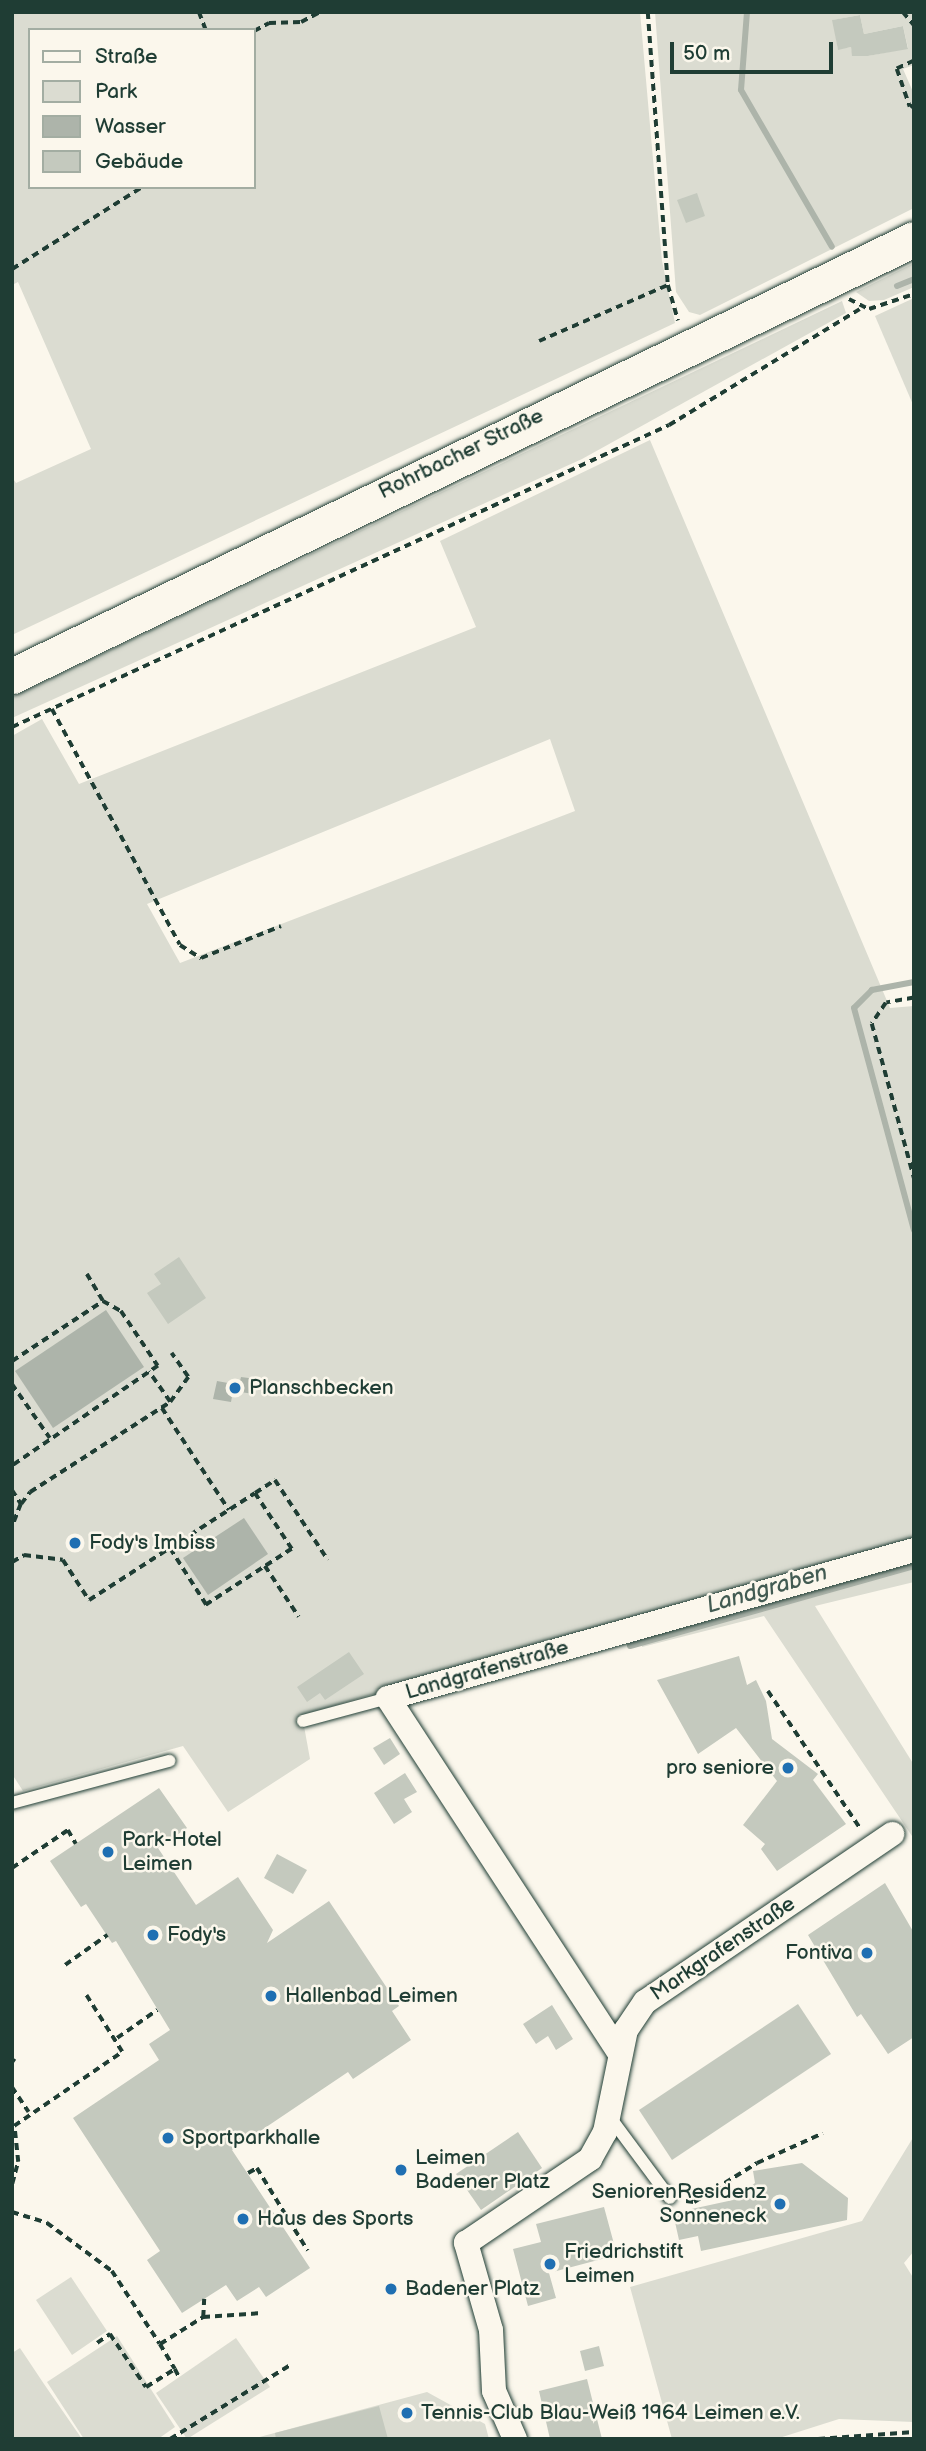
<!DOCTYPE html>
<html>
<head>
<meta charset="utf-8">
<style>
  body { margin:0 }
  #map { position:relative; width:926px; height:2451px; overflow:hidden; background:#fbf7ec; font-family:"Balsamiq Sans",sans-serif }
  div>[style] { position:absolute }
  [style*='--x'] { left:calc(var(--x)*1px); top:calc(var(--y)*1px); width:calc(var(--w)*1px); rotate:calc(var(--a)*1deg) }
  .green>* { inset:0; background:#dbdcd1 }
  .water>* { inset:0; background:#adb4aa }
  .stream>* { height:6px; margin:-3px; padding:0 3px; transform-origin:3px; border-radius:3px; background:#adb4aa }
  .building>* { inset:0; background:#c4c9be }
  .path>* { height:3.5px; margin-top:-1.75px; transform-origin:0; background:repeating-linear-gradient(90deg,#1f3d34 0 7px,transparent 0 12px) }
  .roads { filter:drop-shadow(0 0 2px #1f3d34) drop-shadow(0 0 2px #1f3d34) }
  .service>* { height:12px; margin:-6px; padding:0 6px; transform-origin:6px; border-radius:6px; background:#fbf7ec }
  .minor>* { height:24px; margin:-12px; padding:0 12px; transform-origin:12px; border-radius:12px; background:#fbf7ec }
  .secondary>* { height:35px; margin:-17.5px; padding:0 17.5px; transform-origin:17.5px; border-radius:17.5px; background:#fbf7ec }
  .dots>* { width:19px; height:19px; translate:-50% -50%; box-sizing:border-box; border:4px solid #fbf7ec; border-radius:50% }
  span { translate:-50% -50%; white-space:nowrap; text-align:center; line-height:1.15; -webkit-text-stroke:5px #fbf7ec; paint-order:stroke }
  .street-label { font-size:21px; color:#1f3d34 }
  .poi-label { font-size:21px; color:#1f3d34 }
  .left { translate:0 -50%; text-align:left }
  .right { translate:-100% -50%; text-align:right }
  .water-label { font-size:23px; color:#425b52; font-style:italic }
  .frame { position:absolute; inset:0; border:14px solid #1f3d34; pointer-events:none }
  .legend { position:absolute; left:28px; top:28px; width:228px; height:161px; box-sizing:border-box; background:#fbf7ec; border:2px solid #a3ada2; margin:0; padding:9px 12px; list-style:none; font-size:21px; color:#1f3d34 }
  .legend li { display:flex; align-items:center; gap:14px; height:35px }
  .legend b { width:35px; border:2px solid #a3ada2 }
  .scale { position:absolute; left:670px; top:42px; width:163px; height:32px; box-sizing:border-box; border:4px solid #1f3d34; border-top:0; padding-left:9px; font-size:21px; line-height:24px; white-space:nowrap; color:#1f3d34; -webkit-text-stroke:5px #fbf7ec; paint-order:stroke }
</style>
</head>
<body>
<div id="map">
  <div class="green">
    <i style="clip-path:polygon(evenodd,12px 12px,640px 12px,662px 261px,675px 323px,12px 635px,12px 477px,16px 483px,91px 449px,18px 282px,12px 285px,12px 12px,30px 30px,254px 30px,254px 187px,30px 187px,30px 30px)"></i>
    <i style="clip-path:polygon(evenodd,655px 12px,914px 12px,914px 65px,903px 69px,914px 94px,914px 208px,700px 315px,689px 312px,676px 292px,655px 12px,860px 15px,864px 34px,903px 26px,908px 48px,868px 56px,853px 56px,851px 47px,838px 49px,833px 20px,860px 15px)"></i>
    <i style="clip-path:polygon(914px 263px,914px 287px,884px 300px,869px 301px,856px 292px)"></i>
    <i style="clip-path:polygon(914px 298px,914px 407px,875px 316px)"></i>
    <i style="clip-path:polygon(842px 301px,846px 313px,582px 459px,12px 718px,12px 697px)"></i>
    <i style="clip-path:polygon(evenodd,650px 440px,890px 1008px,914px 1006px,914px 1582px,815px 1606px,914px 1765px,914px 1839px,764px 1616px,642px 1647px,636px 1617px,302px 1715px,310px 1759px,228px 1812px,183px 1746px,23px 1791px,12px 1774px,12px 736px,42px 719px,79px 784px,476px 627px,440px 541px,650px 440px,550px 739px,575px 811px,180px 963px,147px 904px,550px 739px)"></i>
    <i style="clip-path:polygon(914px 2136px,914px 2251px,904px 2263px,914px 2279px,914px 2422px,839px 2419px,776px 2439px,672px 2439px,630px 2287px,862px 2221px)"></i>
    <i style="clip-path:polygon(71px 2277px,107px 2331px,72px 2355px,36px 2300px)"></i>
    <i style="clip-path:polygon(117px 2336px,175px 2427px,158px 2439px,84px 2439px,47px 2382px)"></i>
    <i style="clip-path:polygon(236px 2338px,270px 2387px,187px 2439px,156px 2393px)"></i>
    <i style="clip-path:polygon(20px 2348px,44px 2384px,82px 2439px,12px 2439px,12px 2353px)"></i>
    <i style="clip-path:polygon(427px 2392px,485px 2424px,489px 2439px,252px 2439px)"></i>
  </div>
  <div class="water">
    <i style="clip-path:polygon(106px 1310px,144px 1367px,53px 1428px,15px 1371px)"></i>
    <i style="clip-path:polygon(241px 1377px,256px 1379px,254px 1394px,233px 1391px,231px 1402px,213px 1399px,217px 1381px,239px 1385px)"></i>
    <i style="clip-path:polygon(244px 1518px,268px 1554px,208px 1595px,183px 1558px)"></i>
  </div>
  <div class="stream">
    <i style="--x:747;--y:12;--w:78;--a:94.4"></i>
    <i style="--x:741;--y:90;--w:181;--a:59.9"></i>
    <i style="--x:897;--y:286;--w:18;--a:-22"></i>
    <i style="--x:914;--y:982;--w:43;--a:169.2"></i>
    <i style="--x:872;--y:990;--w:25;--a:135"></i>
    <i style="--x:854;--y:1008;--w:230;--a:74.9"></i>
    <i style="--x:630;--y:1646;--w:295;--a:-15.7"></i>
  </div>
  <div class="building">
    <i style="clip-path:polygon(860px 15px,864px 34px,903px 26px,908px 49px,868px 56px,852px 56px,851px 47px,838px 50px,832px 20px)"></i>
    <i style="clip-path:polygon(697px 193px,705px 216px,686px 223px,677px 200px)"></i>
    <i style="clip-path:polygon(179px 1257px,206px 1298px,168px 1324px,147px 1293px,161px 1284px,154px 1274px)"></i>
    <i style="clip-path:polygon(349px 1652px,364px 1674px,325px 1700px,320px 1693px,307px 1702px,297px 1687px)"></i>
    <i style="clip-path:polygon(739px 1656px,747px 1685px,756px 1680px,766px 1701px,772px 1739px,818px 1774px,813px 1780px,846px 1824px,777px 1871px,761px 1849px,765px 1844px,743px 1825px,777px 1781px,736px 1728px,698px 1754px,657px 1680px)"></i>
    <i style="clip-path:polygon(390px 1738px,400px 1754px,384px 1765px,373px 1748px)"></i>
    <i style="clip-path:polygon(405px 1773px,417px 1792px,404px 1799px,412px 1812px,394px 1824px,374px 1793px)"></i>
    <i style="clip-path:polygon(159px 1788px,187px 1828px,158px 1848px,196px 1905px,238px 1877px,273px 1930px,267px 1943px,329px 1901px,399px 2006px,392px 2011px,411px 2040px,353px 2079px,348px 2072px,232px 2150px,310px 2268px,266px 2297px,259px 2287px,237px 2301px,226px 2285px,182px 2313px,147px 2260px,160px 2251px,73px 2118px,159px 2060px,149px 2044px,170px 2030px,116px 1941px,112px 1943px,86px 1904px,81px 1907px,50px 1861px)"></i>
    <i style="clip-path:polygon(277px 1854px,307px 1870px,293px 1894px,264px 1878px)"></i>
    <i style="clip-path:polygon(885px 1883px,914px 1933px,914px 2037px,888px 2054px,861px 2014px,857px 2017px,808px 1935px)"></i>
    <i style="clip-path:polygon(798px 2004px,831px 2054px,672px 2160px,639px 2110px)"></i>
    <i style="clip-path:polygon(552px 2005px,573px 2039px,556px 2050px,548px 2036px,536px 2044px,523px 2024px)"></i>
    <i style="clip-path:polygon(518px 2132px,542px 2168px,481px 2210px,456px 2174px)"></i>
    <i style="clip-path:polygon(802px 2163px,848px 2198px,847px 2220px,701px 2251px,698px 2236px,679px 2240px,673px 2213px,733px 2200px,755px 2183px,753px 2171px)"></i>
    <i style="clip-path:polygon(604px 2207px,617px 2255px,549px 2273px,556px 2298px,528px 2306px,513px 2249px,541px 2242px,536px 2224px)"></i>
    <i style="clip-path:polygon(599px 2346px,604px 2366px,585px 2371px,580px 2351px)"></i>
    <i style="clip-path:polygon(587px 2379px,602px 2439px,550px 2439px,539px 2391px)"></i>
    <i style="clip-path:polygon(379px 2406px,388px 2439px,276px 2439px,275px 2433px)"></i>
  </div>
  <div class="path">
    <i style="--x:199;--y:12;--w:19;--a:69"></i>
    <i style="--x:648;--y:12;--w:274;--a:85.8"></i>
    <i style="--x:668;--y:285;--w:37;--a:74"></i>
    <i style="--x:903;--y:12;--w:17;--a:50"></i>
    <i style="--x:254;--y:31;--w:17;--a:-28"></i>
    <i style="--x:269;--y:23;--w:32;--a:-2"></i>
    <i style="--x:301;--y:22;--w:21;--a:-28"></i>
    <i style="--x:914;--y:61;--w:19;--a:155"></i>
    <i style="--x:897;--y:69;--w:40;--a:71.1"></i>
    <i style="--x:910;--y:107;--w:4;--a:-27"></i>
    <i style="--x:12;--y:269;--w:154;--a:-32.2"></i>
    <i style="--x:849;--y:299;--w:22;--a:27"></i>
    <i style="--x:869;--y:309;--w:47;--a:-18.4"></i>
    <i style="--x:539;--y:341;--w:141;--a:-23.5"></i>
    <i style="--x:52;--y:709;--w:268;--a:61.5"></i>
    <i style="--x:180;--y:945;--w:25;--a:32"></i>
    <i style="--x:201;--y:958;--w:86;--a:-21.8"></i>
    <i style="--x:12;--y:727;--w:723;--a:-24.69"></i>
    <i style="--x:669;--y:425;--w:223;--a:-31.3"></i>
    <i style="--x:914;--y:998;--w:28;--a:170"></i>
    <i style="--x:886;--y:1003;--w:25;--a:124"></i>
    <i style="--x:872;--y:1024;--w:160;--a:74.7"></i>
    <i style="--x:87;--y:1274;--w:31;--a:59"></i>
    <i style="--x:12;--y:1361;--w:109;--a:-33.4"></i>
    <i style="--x:103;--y:1301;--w:21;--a:29"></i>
    <i style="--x:121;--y:1311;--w:66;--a:56.1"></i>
    <i style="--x:158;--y:1366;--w:177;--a:145.6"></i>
    <i style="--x:12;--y:1384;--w:66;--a:54.9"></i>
    <i style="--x:170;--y:1402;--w:31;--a:-54"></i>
    <i style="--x:188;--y:1377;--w:29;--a:-125"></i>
    <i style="--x:162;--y:1408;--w:122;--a:56.7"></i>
    <i style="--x:12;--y:1490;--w:17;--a:57"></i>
    <i style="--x:21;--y:1504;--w:25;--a:111"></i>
    <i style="--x:255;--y:1493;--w:24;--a:-33"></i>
    <i style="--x:275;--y:1480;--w:96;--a:56.5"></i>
    <i style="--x:21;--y:1504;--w:15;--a:-53"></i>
    <i style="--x:30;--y:1492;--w:166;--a:-32.7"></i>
    <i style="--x:170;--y:1402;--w:37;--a:-125"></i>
    <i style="--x:12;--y:1562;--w:14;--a:-30"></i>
    <i style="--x:24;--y:1555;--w:39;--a:7"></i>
    <i style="--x:63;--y:1560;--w:48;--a:57"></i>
    <i style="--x:89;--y:1600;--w:197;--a:-32.8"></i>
    <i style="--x:255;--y:1493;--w:67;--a:56.5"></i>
    <i style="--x:292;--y:1549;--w:103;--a:146.9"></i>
    <i style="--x:206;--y:1605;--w:67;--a:-122.7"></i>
    <i style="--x:265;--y:1566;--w:61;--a:56.3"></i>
    <i style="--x:768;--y:1691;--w:165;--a:56.1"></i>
    <i style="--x:12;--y:1868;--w:68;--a:-34.2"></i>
    <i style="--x:68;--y:1830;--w:16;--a:60"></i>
    <i style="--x:65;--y:1965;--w:52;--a:-35.5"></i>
    <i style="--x:117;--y:2038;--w:49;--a:-35"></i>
    <i style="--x:12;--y:2062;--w:4;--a:-56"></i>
    <i style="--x:12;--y:2087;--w:30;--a:56"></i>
    <i style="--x:248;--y:2173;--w:10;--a:-29"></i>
    <i style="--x:257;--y:2168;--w:97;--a:58.4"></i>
    <i style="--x:12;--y:2184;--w:23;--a:-75"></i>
    <i style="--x:18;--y:2162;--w:36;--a:-96"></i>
    <i style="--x:14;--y:2126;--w:131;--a:-34.4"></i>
    <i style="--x:122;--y:2052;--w:67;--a:-122.3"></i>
    <i style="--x:686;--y:2201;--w:8;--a:7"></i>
    <i style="--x:694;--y:2202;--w:74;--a:-31.8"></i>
    <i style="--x:757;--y:2163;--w:72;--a:-24.4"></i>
    <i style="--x:12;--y:2212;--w:37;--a:17"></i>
    <i style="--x:47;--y:2223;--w:81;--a:36.4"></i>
    <i style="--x:112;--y:2271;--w:87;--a:56.7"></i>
    <i style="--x:160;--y:2344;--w:51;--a:-32.1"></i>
    <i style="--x:203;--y:2317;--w:59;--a:-3.9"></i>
    <i style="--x:203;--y:2317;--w:18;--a:-87"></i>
    <i style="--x:97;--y:2343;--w:16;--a:-35"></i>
    <i style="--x:110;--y:2334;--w:64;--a:55.8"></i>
    <i style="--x:146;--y:2387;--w:34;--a:-32"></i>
    <i style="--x:175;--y:2369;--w:9;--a:63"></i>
    <i style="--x:160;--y:2344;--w:29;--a:59"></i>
    <i style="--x:170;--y:2439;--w:143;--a:-31.6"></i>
    <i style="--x:818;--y:2439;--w:96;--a:-4.2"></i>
  </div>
  <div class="roads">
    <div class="service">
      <i style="--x:303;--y:1721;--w:88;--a:-15.1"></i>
      <i style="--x:12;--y:1803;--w:163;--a:-15"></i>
      <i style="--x:609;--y:2116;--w:102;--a:53.4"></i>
    </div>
    <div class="minor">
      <i style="--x:620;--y:2054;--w:425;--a:-123.1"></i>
      <i style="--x:388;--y:1698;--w:546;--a:-15.71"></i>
      <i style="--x:515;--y:2439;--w:52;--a:-113.6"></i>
      <i style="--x:494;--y:2391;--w:61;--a:-92.8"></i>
      <i style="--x:491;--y:2330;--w:91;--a:-106"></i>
      <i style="--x:466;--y:2243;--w:150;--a:-34.1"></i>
      <i style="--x:590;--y:2159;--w:31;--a:-61"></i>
      <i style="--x:605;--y:2132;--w:104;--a:-78.4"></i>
      <i style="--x:626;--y:2030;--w:34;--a:-56"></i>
      <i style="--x:645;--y:2002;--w:299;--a:-34.2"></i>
    </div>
    <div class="secondary">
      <i style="--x:12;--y:676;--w:1002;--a:-25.85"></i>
    </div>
  </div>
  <div class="dots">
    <i style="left:235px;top:1388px;background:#1f6fb2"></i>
    <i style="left:75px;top:1543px;background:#1f6fb2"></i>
    <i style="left:788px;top:1768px;background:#1f6fb2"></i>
    <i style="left:108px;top:1852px;background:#1f6fb2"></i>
    <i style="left:153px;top:1935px;background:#1f6fb2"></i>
    <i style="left:867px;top:1953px;background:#1f6fb2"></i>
    <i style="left:271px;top:1996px;background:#1f6fb2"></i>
    <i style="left:168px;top:2138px;background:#1f6fb2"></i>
    <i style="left:401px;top:2170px;background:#1f6fb2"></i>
    <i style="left:780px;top:2204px;background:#1f6fb2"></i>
    <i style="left:243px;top:2219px;background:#1f6fb2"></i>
    <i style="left:550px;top:2264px;background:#1f6fb2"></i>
    <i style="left:391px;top:2289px;background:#1f6fb2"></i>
    <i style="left:407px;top:2413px;background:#1f6fb2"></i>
  </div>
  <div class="street-label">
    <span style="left:461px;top:454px;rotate:-26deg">Rohrbacher Straße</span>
    <span style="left:487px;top:1670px;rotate:-16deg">Landgrafenstraße</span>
    <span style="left:723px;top:1949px;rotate:-34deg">Markgrafenstraße</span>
  </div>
  <div class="poi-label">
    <span class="left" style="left:249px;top:1388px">Planschbecken</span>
    <span class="left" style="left:89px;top:1543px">Fody's Imbiss</span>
    <span class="right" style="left:774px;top:1768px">pro seniore</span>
    <span class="left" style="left:122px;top:1852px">Park-Hotel<br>Leimen</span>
    <span class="left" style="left:167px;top:1935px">Fody's</span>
    <span class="right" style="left:853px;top:1953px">Fontiva</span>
    <span class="left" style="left:285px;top:1996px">Hallenbad Leimen</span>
    <span class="left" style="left:182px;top:2138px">Sportparkhalle</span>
    <span class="left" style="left:415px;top:2170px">Leimen<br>Badener Platz</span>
    <span class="right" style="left:766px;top:2204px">SeniorenResidenz<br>Sonneneck</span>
    <span class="left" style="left:257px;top:2219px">Haus des Sports</span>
    <span class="left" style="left:564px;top:2264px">Friedrichstift<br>Leimen</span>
    <span class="left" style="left:405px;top:2289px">Badener Platz</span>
    <span class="left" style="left:421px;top:2413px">Tennis-Club Blau-Weiß 1964 Leimen e.V.</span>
  </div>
  <div class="water-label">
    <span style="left:767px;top:1589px;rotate:-16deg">Landgraben</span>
  </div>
  <div class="frame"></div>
  <ul class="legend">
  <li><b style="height:9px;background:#fbf7ec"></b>Straße</li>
  <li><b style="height:19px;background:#dbdcd1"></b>Park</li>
  <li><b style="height:19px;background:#adb4aa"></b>Wasser</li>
  <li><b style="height:19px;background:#c4c9be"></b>Gebäude</li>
  </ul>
  <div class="scale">50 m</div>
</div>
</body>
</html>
